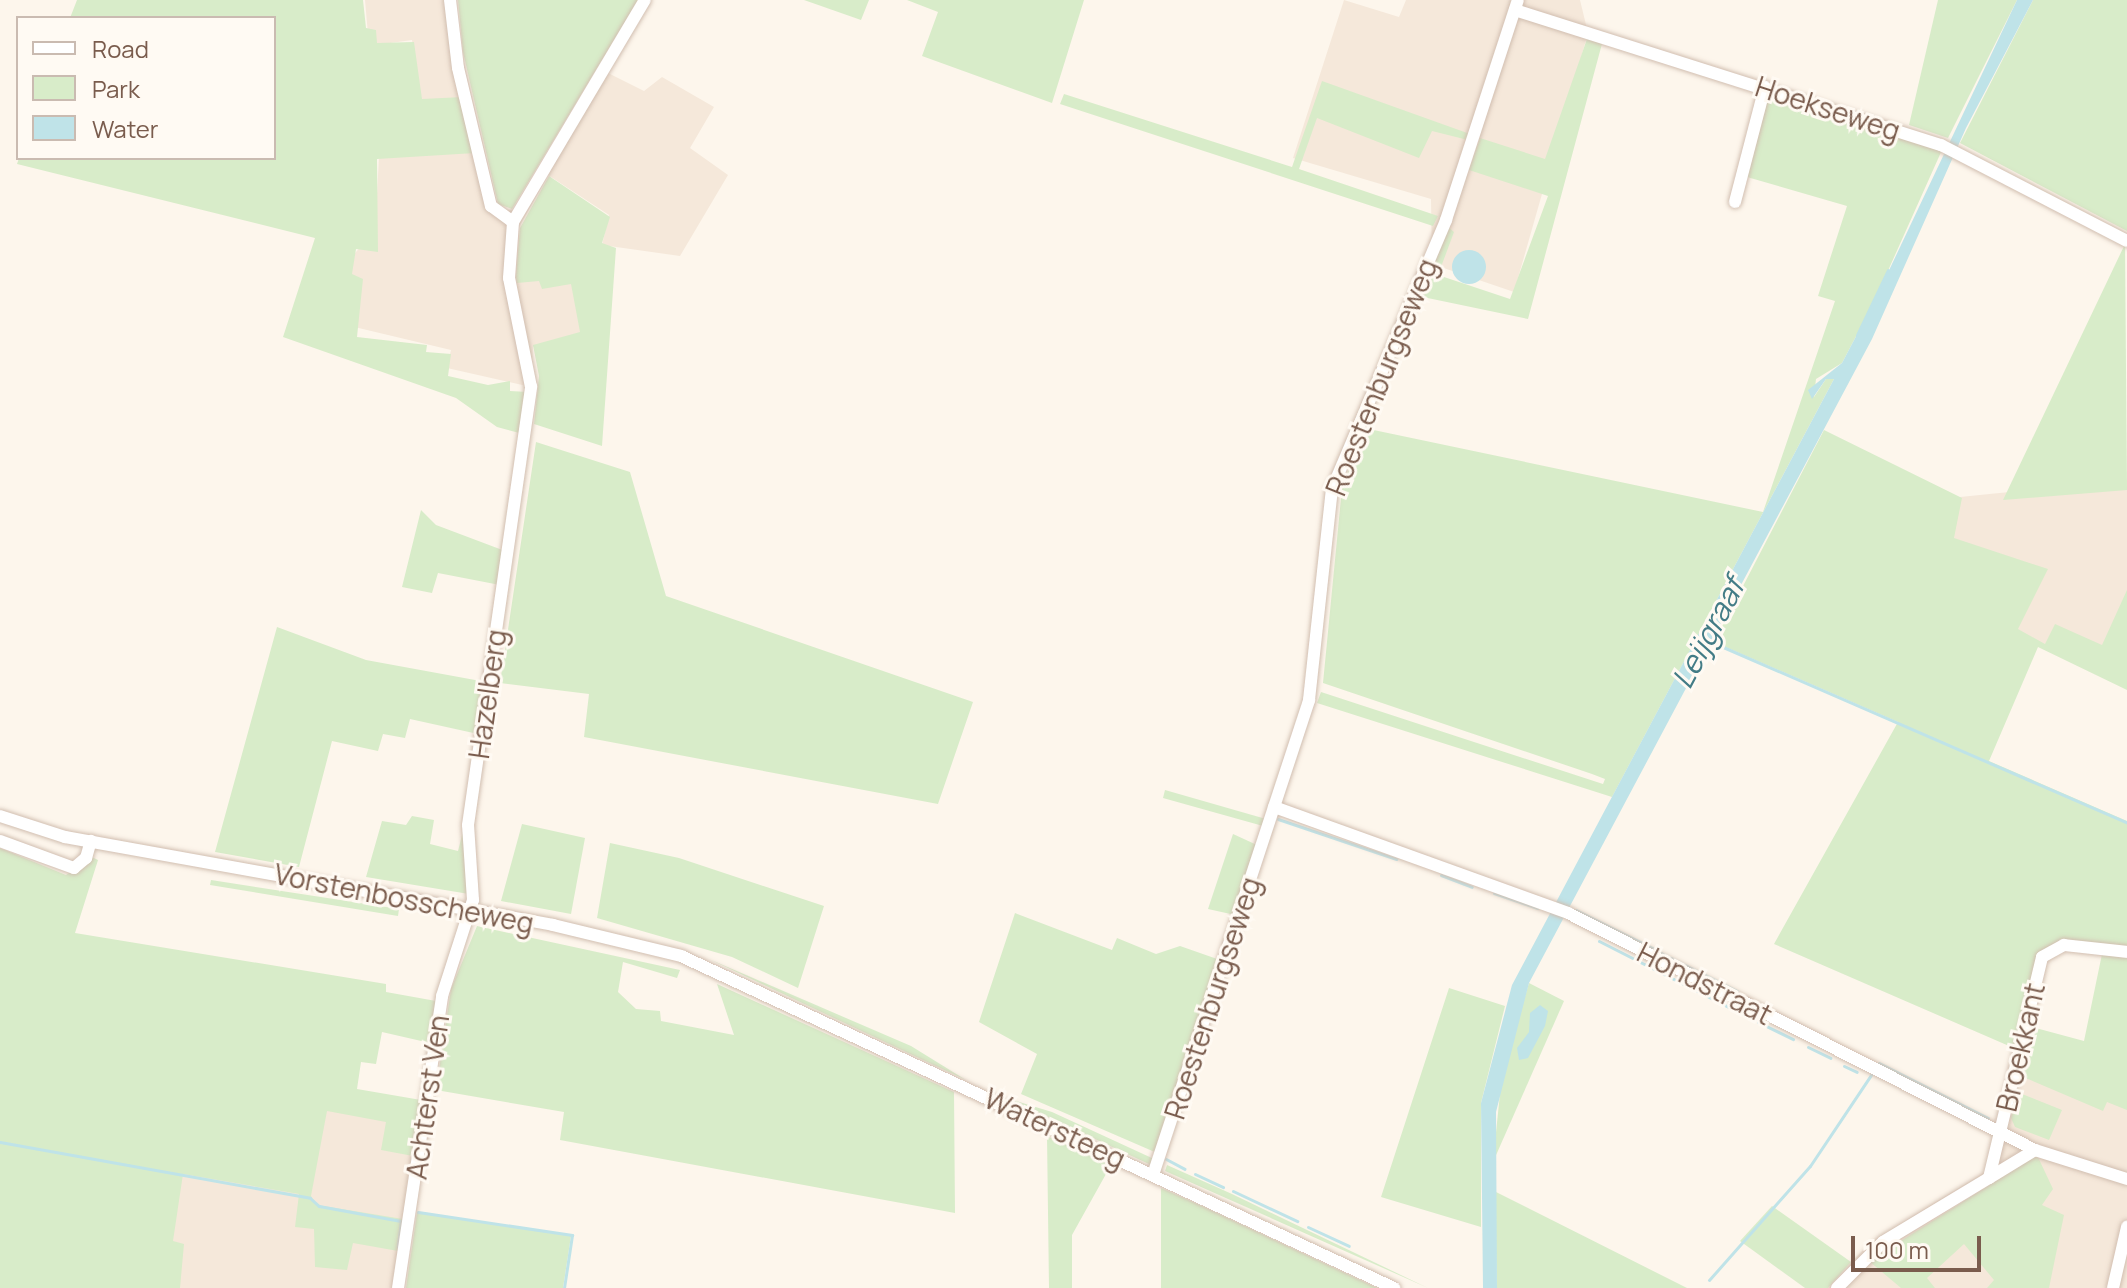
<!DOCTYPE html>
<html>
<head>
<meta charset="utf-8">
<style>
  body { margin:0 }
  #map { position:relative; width:2127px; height:1288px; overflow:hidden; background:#fdf6ec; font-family:Manrope,sans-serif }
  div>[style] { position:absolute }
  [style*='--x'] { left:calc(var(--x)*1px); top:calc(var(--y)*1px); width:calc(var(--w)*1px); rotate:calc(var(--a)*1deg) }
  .residential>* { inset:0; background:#f5e8da }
  .green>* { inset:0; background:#d8ecc9 }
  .water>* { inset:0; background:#bfe3e8 }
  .round { border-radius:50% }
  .stream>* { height:3px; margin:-1.5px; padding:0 1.5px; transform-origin:1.5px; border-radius:1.5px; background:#bfe3e8 }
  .roads { filter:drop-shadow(0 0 2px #d1beb0) drop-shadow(0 0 2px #d1beb0) }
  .minor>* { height:12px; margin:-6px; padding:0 6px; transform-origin:6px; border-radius:6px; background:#fff }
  span { translate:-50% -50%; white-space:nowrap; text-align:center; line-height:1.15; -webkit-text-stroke:6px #fffaf3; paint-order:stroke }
  .street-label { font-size:28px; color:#7a5c4d }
  .water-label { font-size:30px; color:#437c86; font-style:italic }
  .legend { position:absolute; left:16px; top:16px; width:260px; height:144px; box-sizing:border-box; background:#fffaf3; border:2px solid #cabbb1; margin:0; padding:10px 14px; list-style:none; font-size:24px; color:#7a5c4d }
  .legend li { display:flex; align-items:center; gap:16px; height:40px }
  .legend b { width:40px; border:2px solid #cabbb1 }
  .scale { position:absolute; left:1851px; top:1236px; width:130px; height:36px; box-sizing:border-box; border:4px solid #7a5c4d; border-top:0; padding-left:10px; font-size:24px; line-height:28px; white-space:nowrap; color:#7a5c4d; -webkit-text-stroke:6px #fffaf3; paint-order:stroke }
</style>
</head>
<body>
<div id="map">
  <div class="residential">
    <i style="clip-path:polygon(365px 0,449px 0,499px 211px,516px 210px,598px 68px,644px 91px,662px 77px,714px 107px,690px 148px,728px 175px,680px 256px,602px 245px,609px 215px,548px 175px,519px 227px,519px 282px,571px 277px,587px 336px,533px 347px,531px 387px,447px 368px,451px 350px,325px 320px,327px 284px,375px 231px,379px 157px,429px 152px,412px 40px,369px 46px)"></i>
    <i style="clip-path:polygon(1344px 0,1399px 17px,1406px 0,1580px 0,1588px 33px,1514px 292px,1432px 264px,1431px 199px,1293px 158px)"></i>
    <i style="clip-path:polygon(2127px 480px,2127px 595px,2103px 646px,2045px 645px,2016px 631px,1950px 538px,1960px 497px)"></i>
    <i style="clip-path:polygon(2021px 1065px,2127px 1098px,2127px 1288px,1826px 1288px,1872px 1241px,1998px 1164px)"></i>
    <i style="clip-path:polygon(324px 1093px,421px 1108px,392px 1288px,140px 1288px,135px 1154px)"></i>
  </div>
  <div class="green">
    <i style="clip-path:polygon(77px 0,363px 0,366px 28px,376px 30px,377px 43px,414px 42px,422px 99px,463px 97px,475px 153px,377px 159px,378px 252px,356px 249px,352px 274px,363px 279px,357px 337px,427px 345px,426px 352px,451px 354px,448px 376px,488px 385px,510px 381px,510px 391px,528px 392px,523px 434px,497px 427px,456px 398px,283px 337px,315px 238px,17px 164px,19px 158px,274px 158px,274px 18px,70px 18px)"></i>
    <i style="clip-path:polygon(458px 0,638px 0,512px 209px,498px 204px,463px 52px)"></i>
    <i style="clip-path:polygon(804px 0,869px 0,861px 20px)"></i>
    <i style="clip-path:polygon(907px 0,1084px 0,1052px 103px,922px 56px,938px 12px)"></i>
    <i style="clip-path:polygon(1938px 0,2017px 0,1948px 138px,1909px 125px)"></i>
    <i style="clip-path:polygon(2033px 0,2127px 0,2127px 231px,1960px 143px)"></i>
    <i style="clip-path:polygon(1588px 36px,1603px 40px,1528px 319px,1418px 296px,1447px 226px,1454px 232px,1438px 275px,1510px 299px,1548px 196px,1469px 170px,1480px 138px,1545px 159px)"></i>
    <i style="clip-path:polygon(1322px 81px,1470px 134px,1468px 140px,1432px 131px,1419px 158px,1317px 118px,1299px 169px,1438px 216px,1433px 226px,1060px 104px,1064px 94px,1292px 167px)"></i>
    <i style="clip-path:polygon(1769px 94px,1942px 150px,1874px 302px,1842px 363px,1816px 379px,1814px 397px,1826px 379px,1834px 379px,1612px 797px,1317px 703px,1321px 692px,1603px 784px,1605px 779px,1592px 774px,1323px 683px,1342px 488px,1364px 428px,1763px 512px,1835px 301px,1818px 296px,1847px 206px,1747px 177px)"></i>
    <i style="clip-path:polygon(549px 176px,610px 217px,602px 243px,616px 248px,602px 446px,534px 424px,539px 376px,533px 345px,580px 332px,571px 284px,542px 289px,539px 281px,517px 283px,516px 277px,520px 228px)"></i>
    <i style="clip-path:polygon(2125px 244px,2127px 490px,2003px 500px)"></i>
    <i style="clip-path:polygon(1824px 430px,1962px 498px,1954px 538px,2048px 569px,2018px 629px,2045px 644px,2055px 624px,2102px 645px,2127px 590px,2127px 690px,2038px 647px,1989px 761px,2127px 821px,2127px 947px,2065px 940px,2040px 953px,2016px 1049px,1774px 944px,1898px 722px,1714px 642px)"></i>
    <i style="clip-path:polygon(536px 442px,630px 472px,666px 596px,973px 702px,938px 804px,584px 737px,589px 694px,500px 683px)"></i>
    <i style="clip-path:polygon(421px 510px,436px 525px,505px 551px,500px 585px,438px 573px,432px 593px,402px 587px)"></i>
    <i style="clip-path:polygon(277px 627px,366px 660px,486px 682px,478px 734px,410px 719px,405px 738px,383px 734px,378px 751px,332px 741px,299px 867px,215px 852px)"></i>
    <i style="clip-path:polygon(1165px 790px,1266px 819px,1263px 826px,1163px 798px)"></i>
    <i style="clip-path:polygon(412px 816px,434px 820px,430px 844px,458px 851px,463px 831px,469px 894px,366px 877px,382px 821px,406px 825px)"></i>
    <i style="clip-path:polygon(522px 824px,585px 838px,571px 914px,501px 901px)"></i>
    <i style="clip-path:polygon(1233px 834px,1257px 845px,1235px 915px,1208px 909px)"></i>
    <i style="clip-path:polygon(610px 843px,679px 858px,824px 906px,798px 988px,732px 957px,597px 918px)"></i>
    <i style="clip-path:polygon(0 848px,66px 875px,92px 857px,98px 860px,75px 933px,386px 984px,386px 992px,436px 1001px,430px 1043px,382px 1032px,376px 1064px,361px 1062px,357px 1089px,421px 1100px,413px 1156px,381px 1150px,386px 1122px,327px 1111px,311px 1196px,317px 1205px,403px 1219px,398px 1251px,353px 1243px,347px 1270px,315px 1267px,314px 1229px,295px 1227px,299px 1194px,183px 1174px,173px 1241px,184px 1244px,180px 1288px,0 1288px)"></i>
    <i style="clip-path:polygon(211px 880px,399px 909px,398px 916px,210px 885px)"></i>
    <i style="clip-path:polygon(1015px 913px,1112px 950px,1117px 938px,1156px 954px,1180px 946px,1220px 960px,1157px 1153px,1021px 1094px,1037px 1054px,979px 1022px)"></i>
    <i style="clip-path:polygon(477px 926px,680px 970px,677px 978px,623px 962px,618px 992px,636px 1009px,660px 1011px,661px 1021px,734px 1035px,717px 984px,954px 1092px,955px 1213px,560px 1140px,564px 1112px,436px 1090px,451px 989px)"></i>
    <i style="clip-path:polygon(2102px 954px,2127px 958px,2127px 1110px,2107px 1102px,2103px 1111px,2021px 1076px,2032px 1027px,2084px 1041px)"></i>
    <i style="clip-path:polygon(709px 959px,911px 1046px,966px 1080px,923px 1060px)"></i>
    <i style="clip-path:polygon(1529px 983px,1564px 1001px,1493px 1162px,1502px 1074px)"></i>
    <i style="clip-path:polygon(1449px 988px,1505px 1006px,1481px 1103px,1481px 1227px,1381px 1197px)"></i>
    <i style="clip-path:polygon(2017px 1092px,2062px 1110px,2049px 1140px,2015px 1127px,2011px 1118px)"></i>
    <i style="clip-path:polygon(1009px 1099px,1052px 1112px,1154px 1159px,1151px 1165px)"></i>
    <i style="clip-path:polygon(1047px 1136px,1111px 1165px,1072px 1235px,1072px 1288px,1049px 1288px)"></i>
    <i style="clip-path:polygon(2037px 1155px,2053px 1189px,2042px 1205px,2064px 1215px,2049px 1288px,1987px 1288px,1994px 1280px,1964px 1244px,1927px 1278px,1935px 1288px,1901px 1288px,1869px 1261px)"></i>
    <i style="clip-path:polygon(1167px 1165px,1232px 1194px,1428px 1288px,1165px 1171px)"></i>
    <i style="clip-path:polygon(1161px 1188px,1204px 1207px,1377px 1288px,1161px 1288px)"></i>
    <i style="clip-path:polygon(1494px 1191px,1687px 1288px,1497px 1288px)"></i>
    <i style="clip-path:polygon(1772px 1206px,1851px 1262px,1828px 1288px,1805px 1288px,1740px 1241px)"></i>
    <i style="clip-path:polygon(417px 1213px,571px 1236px,563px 1288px,406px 1288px)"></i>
  </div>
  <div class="water">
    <i style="clip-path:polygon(2017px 0,2033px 0,1966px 128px,1872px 339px,1529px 983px,1496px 1112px,1497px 1288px,1483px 1288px,1481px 1103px,1512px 985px,1834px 379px,1826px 379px,1812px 399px,1808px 390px,1842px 363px,1874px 302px)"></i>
    <i class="round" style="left:1452px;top:250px;width:34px;height:34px"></i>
    <i style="clip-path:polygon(1540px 1005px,1548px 1011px,1545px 1026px,1528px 1058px,1519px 1060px,1517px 1048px,1529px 1032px,1530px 1013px)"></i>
  </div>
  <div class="stream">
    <i style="--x:1857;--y:335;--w:72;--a:-64.5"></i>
    <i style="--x:1723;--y:647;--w:441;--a:23.5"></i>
    <i style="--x:1278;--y:819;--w:125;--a:18.7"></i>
    <i style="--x:1441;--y:875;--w:33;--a:21"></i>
    <i style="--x:1494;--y:893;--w:46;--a:19.2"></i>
    <i style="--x:1576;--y:910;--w:87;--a:26.6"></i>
    <i style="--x:1599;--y:941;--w:172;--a:27"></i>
    <i style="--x:1661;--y:953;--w:85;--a:26.6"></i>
    <i style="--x:1758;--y:1022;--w:39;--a:26"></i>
    <i style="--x:1808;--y:1047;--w:25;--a:26"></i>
    <i style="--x:1879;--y:1063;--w:122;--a:26.8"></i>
    <i style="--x:1844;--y:1066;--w:14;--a:25"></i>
    <i style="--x:0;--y:1142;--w:315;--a:10.2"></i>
    <i style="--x:310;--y:1198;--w:12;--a:42"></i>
    <i style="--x:319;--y:1206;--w:83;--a:10.4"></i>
    <i style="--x:401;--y:1221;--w:26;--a:97"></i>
    <i style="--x:1166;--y:1159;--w:21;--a:28"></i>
    <i style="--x:1195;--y:1174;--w:31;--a:25"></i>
    <i style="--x:1233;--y:1191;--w:71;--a:25.1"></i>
    <i style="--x:418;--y:1212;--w:156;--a:8.5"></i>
    <i style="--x:572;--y:1235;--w:54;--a:98.6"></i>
    <i style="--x:1308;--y:1227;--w:45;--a:24.9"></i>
    <i style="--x:1709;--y:1280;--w:152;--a:-48.5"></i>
    <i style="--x:1810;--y:1166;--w:110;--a:-56.2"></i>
  </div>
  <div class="roads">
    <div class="minor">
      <i style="--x:450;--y:0;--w:68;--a:83.3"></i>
      <i style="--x:458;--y:68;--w:142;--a:76.6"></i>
      <i style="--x:491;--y:206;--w:27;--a:36"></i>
      <i style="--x:1515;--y:10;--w:447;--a:17.6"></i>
      <i style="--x:1941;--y:145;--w:209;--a:27.3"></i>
      <i style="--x:1735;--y:202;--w:119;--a:-75.4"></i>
      <i style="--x:1274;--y:807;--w:313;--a:19.8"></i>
      <i style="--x:1568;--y:913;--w:524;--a:26.91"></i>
      <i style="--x:2035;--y:1150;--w:96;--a:17.5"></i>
      <i style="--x:0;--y:816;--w:68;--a:17.9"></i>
      <i style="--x:65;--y:837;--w:496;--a:10.2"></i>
      <i style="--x:553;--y:925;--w:132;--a:13.6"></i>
      <i style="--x:681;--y:956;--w:787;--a:24.97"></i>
      <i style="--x:0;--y:841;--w:79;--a:20"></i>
      <i style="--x:74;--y:868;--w:16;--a:-40"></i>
      <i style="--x:86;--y:858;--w:18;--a:-74"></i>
      <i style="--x:1153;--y:1175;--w:500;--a:-71.8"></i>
      <i style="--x:1309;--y:700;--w:212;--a:-83.8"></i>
      <i style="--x:1332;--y:489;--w:292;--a:-67"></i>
      <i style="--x:1446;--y:220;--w:231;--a:-71.9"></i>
      <i style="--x:1989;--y:1178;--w:54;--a:-31.3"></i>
      <i style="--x:398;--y:1288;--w:295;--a:-81.4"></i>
      <i style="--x:442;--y:996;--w:101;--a:-72.1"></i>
      <i style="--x:473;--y:900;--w:75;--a:-93.8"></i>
      <i style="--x:468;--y:825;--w:443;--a:-81.8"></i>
      <i style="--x:531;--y:387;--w:111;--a:-101.4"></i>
      <i style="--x:509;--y:278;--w:56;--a:-85.9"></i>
      <i style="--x:513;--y:222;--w:258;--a:-59.3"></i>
      <i style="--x:1837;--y:1288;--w:65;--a:-45"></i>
      <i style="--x:1883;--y:1242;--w:124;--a:-31.1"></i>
      <i style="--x:1989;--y:1178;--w:227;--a:-76.5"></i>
      <i style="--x:2042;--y:957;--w:25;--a:-29"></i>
      <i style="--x:2064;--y:945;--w:63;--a:6.3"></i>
      <i style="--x:2113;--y:1288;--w:63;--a:-77.1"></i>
    </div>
  </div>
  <div class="street-label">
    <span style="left:1828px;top:108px;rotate:18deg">Hoekseweg</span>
    <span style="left:1381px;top:377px;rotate:-68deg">Roestenburgseweg</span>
    <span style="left:487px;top:694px;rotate:-82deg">Hazelberg</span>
    <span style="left:404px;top:898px;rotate:11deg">Vorstenbosscheweg</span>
    <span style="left:1705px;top:983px;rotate:27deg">Hondstraat</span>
    <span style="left:1212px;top:998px;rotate:-72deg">Roestenburgseweg</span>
    <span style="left:2020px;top:1047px;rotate:-77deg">Broekkant</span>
    <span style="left:427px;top:1097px;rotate:-82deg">Achterst Ven</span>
    <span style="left:1055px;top:1128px;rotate:25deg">Watersteeg</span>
  </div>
  <div class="water-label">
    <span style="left:1708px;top:633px;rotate:-62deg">Leijgraaf</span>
  </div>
  <ul class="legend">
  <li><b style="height:10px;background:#fff"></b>Road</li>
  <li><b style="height:22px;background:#d8ecc9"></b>Park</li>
  <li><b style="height:22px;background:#bfe3e8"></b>Water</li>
  </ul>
  <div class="scale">100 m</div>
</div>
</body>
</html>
